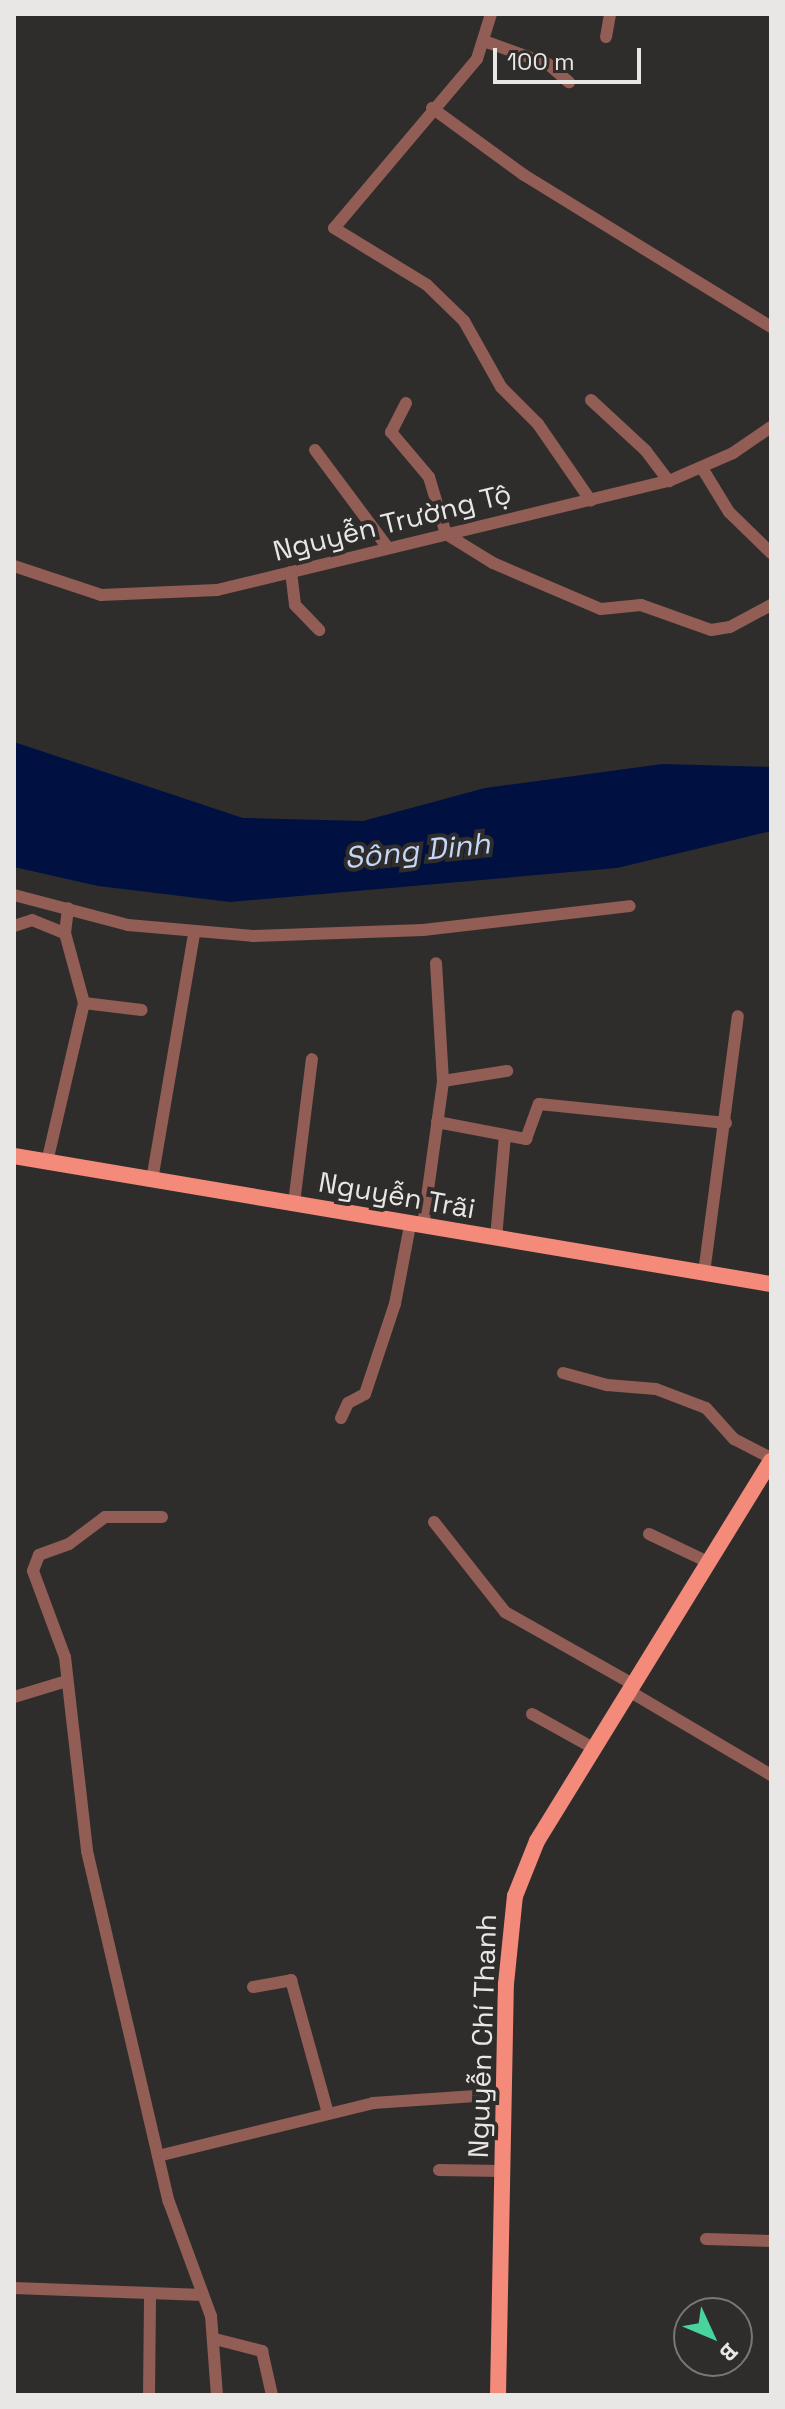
<!DOCTYPE html>
<html>
<head>
<meta charset="utf-8">
<style>
  body { margin:0 }
  #map { position:relative; width:785px; height:2409px; overflow:hidden; background:#2f2d2b; font-family:"Space Grotesk",sans-serif }
  div>[style] { position:absolute }
  [style*='--x'] { left:calc(var(--x)*1px); top:calc(var(--y)*1px); width:calc(var(--w)*1px); rotate:calc(var(--a)*1deg) }
  .water>* { inset:0; background:#001040 }
  .minor>* { height:12px; margin:-6px; padding:0 6px; transform-origin:6px; border-radius:6px; background:#915d55 }
  .major>* { height:16px; margin:-8px; padding:0 8px; transform-origin:8px; border-radius:8px; background:#f48a7a }
  span { translate:-50% -50%; white-space:nowrap; text-align:center; line-height:1.15; -webkit-text-stroke:8px #2f2d2b; paint-order:stroke }
  .street-label { font-size:28px; color:#e9e7e6 }
  .water-label { font-size:30px; color:#c4d7f8; font-style:italic }
  .frame { position:absolute; inset:0; border:16px solid #e9e7e6; pointer-events:none }
  .north { position:absolute; left:673px; top:2297px; width:80px; height:80px; box-sizing:border-box; background:#2f2d2b; border:2px solid #797776; border-radius:50%; rotate:134deg; font-size:22px; font-weight:700; line-height:32px; text-align:center; color:#e9e7e6 }
  .north::after { content:''; display:block; margin:auto; width:28px; height:36px; background:#48d49d; clip-path:polygon(50% 0,100% 100%,50% 72%,0 100%) }
  .scale { position:absolute; left:493px; top:48px; width:148px; height:36px; box-sizing:border-box; border:4px solid #e9e7e6; border-top:0; padding-left:10px; font-size:24px; line-height:28px; white-space:nowrap; color:#e9e7e6; -webkit-text-stroke:6px #2f2d2b; paint-order:stroke }
</style>
</head>
<body>
<div id="map">
  <div class="water">
    <i style="clip-path:polygon(14px 742px,243px 818px,363px 821px,485px 788px,662px 764px,771px 767px,771px 831px,617px 868px,230px 902px,98px 886px,14px 867px)"></i>
  </div>
  <div class="minor">
    <i style="--x:491;--y:14;--w:47;--a:107.3"></i>
    <i style="--x:477;--y:59;--w:221;--a:130.2"></i>
    <i style="--x:334;--y:228;--w:109;--a:31.5"></i>
    <i style="--x:427;--y:285;--w:52;--a:44.2"></i>
    <i style="--x:464;--y:321;--w:76;--a:60.7"></i>
    <i style="--x:501;--y:387;--w:52;--a:45"></i>
    <i style="--x:538;--y:424;--w:93;--a:55.5"></i>
    <i style="--x:606;--y:37;--w:23;--a:-80"></i>
    <i style="--x:484;--y:41;--w:68;--a:19.8"></i>
    <i style="--x:548;--y:64;--w:28;--a:41"></i>
    <i style="--x:432;--y:108;--w:114;--a:36.1"></i>
    <i style="--x:524;--y:175;--w:290;--a:31.6"></i>
    <i style="--x:591;--y:400;--w:75;--a:42.8"></i>
    <i style="--x:646;--y:451;--w:38;--a:53"></i>
    <i style="--x:406;--y:403;--w:33;--a:117"></i>
    <i style="--x:391;--y:432;--w:59;--a:49.8"></i>
    <i style="--x:429;--y:477;--w:59;--a:73.4"></i>
    <i style="--x:446;--y:534;--w:55;--a:31.7"></i>
    <i style="--x:493;--y:563;--w:117;--a:23.1"></i>
    <i style="--x:601;--y:609;--w:40;--a:-5.7"></i>
    <i style="--x:641;--y:605;--w:74;--a:19.7"></i>
    <i style="--x:711;--y:630;--w:19;--a:-9"></i>
    <i style="--x:730;--y:627;--w:47;--a:-28.2"></i>
    <i style="--x:315;--y:450;--w:122;--a:53.3"></i>
    <i style="--x:702;--y:468;--w:52;--a:58.5"></i>
    <i style="--x:729;--y:512;--w:59;--a:44.3"></i>
    <i style="--x:14;--y:566;--w:92;--a:18.4"></i>
    <i style="--x:101;--y:595;--w:116;--a:-2.5"></i>
    <i style="--x:217;--y:590;--w:465;--a:-13.6"></i>
    <i style="--x:669;--y:481;--w:70;--a:-23.6"></i>
    <i style="--x:733;--y:453;--w:46;--a:-34.4"></i>
    <i style="--x:291;--y:572;--w:33;--a:83"></i>
    <i style="--x:295;--y:605;--w:35;--a:46"></i>
    <i style="--x:14;--y:895;--w:118;--a:14.7"></i>
    <i style="--x:128;--y:925;--w:125;--a:5"></i>
    <i style="--x:253;--y:936;--w:170;--a:-2"></i>
    <i style="--x:423;--y:930;--w:208;--a:-6.6"></i>
    <i style="--x:14;--y:926;--w:19;--a:-18"></i>
    <i style="--x:32;--y:920;--w:35;--a:22"></i>
    <i style="--x:84;--y:1003;--w:58;--a:6.9"></i>
    <i style="--x:443;--y:1081;--w:65;--a:-8.9"></i>
    <i style="--x:437;--y:1122;--w:91;--a:10.8"></i>
    <i style="--x:526;--y:1139;--w:37;--a:-70"></i>
    <i style="--x:539;--y:1104;--w:188;--a:5.8"></i>
    <i style="--x:47;--y:1162;--w:163;--a:-76.9"></i>
    <i style="--x:84;--y:1003;--w:73;--a:-105.2"></i>
    <i style="--x:65;--y:933;--w:25;--a:-83"></i>
    <i style="--x:152;--y:1180;--w:251;--a:-80.3"></i>
    <i style="--x:294;--y:1203;--w:145;--a:-82.9"></i>
    <i style="--x:423;--y:1226;--w:146;--a:-82.1"></i>
    <i style="--x:443;--y:1081;--w:118;--a:-93.4"></i>
    <i style="--x:496;--y:1238;--w:103;--a:-85"></i>
    <i style="--x:704;--y:1273;--w:259;--a:-82.5"></i>
    <i style="--x:563;--y:1373;--w:46;--a:15.3"></i>
    <i style="--x:607;--y:1385;--w:49;--a:4.7"></i>
    <i style="--x:656;--y:1389;--w:53;--a:20.8"></i>
    <i style="--x:706;--y:1408;--w:42;--a:47.9"></i>
    <i style="--x:734;--y:1439;--w:42;--a:27.2"></i>
    <i style="--x:341;--y:1418;--w:17;--a:-65"></i>
    <i style="--x:348;--y:1403;--w:19;--a:-28"></i>
    <i style="--x:365;--y:1394;--w:95;--a:-71.6"></i>
    <i style="--x:395;--y:1304;--w:80;--a:-79.2"></i>
    <i style="--x:162;--y:1517;--w:57;--a:180"></i>
    <i style="--x:105;--y:1517;--w:45;--a:143.1"></i>
    <i style="--x:69;--y:1544;--w:32;--a:160"></i>
    <i style="--x:39;--y:1555;--w:17;--a:111"></i>
    <i style="--x:33;--y:1571;--w:92;--a:69.6"></i>
    <i style="--x:65;--y:1657;--w:195;--a:83.5"></i>
    <i style="--x:87;--y:1851;--w:360;--a:76.9"></i>
    <i style="--x:169;--y:2202;--w:121;--a:69.8"></i>
    <i style="--x:211;--y:2316;--w:79;--a:85.7"></i>
    <i style="--x:434;--y:1522;--w:115;--a:51.7"></i>
    <i style="--x:505;--y:1612;--w:147;--a:29.4"></i>
    <i style="--x:649;--y:1534;--w:65;--a:25.4"></i>
    <i style="--x:629;--y:1691;--w:165;--a:30.6"></i>
    <i style="--x:14;--y:1697;--w:55;--a:-16.8"></i>
    <i style="--x:532;--y:1714;--w:70;--a:29.1"></i>
    <i style="--x:253;--y:1987;--w:39;--a:-10"></i>
    <i style="--x:291;--y:1980;--w:138;--a:74.5"></i>
    <i style="--x:158;--y:2156;--w:221;--a:-13.8"></i>
    <i style="--x:373;--y:2103;--w:132;--a:-3.9"></i>
    <i style="--x:439;--y:2170;--w:63;--a:0.9"></i>
    <i style="--x:706;--y:2239;--w:65;--a:1.8"></i>
    <i style="--x:14;--y:2288;--w:189;--a:2.1"></i>
    <i style="--x:215;--y:2339;--w:49;--a:14.3"></i>
    <i style="--x:262;--y:2351;--w:45;--a:77.2"></i>
    <i style="--x:149;--y:2395;--w:100;--a:-89.4"></i>
  </div>
  <div class="major">
    <i style="--x:14;--y:1156;--w:768;--a:9.6"></i>
    <i style="--x:498;--y:2395;--w:411;--a:-88.9"></i>
    <i style="--x:506;--y:1984;--w:88;--a:-84.2"></i>
    <i style="--x:515;--y:1896;--w:59;--a:-68.2"></i>
    <i style="--x:537;--y:1841;--w:446;--a:-58.4"></i>
  </div>
  <div class="street-label">
    <span style="left:392px;top:522px;rotate:-14deg">Nguyễn Trường Tộ</span>
    <span style="left:397px;top:1195px;rotate:10deg">Nguyễn Trãi</span>
    <span style="left:482px;top:2036px;rotate:-88deg">Nguyễn Chí Thanh</span>
  </div>
  <div class="water-label">
    <span style="left:417px;top:851px;rotate:-6deg">Sông Dinh</span>
  </div>
  <div class="frame"></div>
  <div class="north">B</div>
  <div class="scale">100 m</div>
</div>
</body>
</html>
